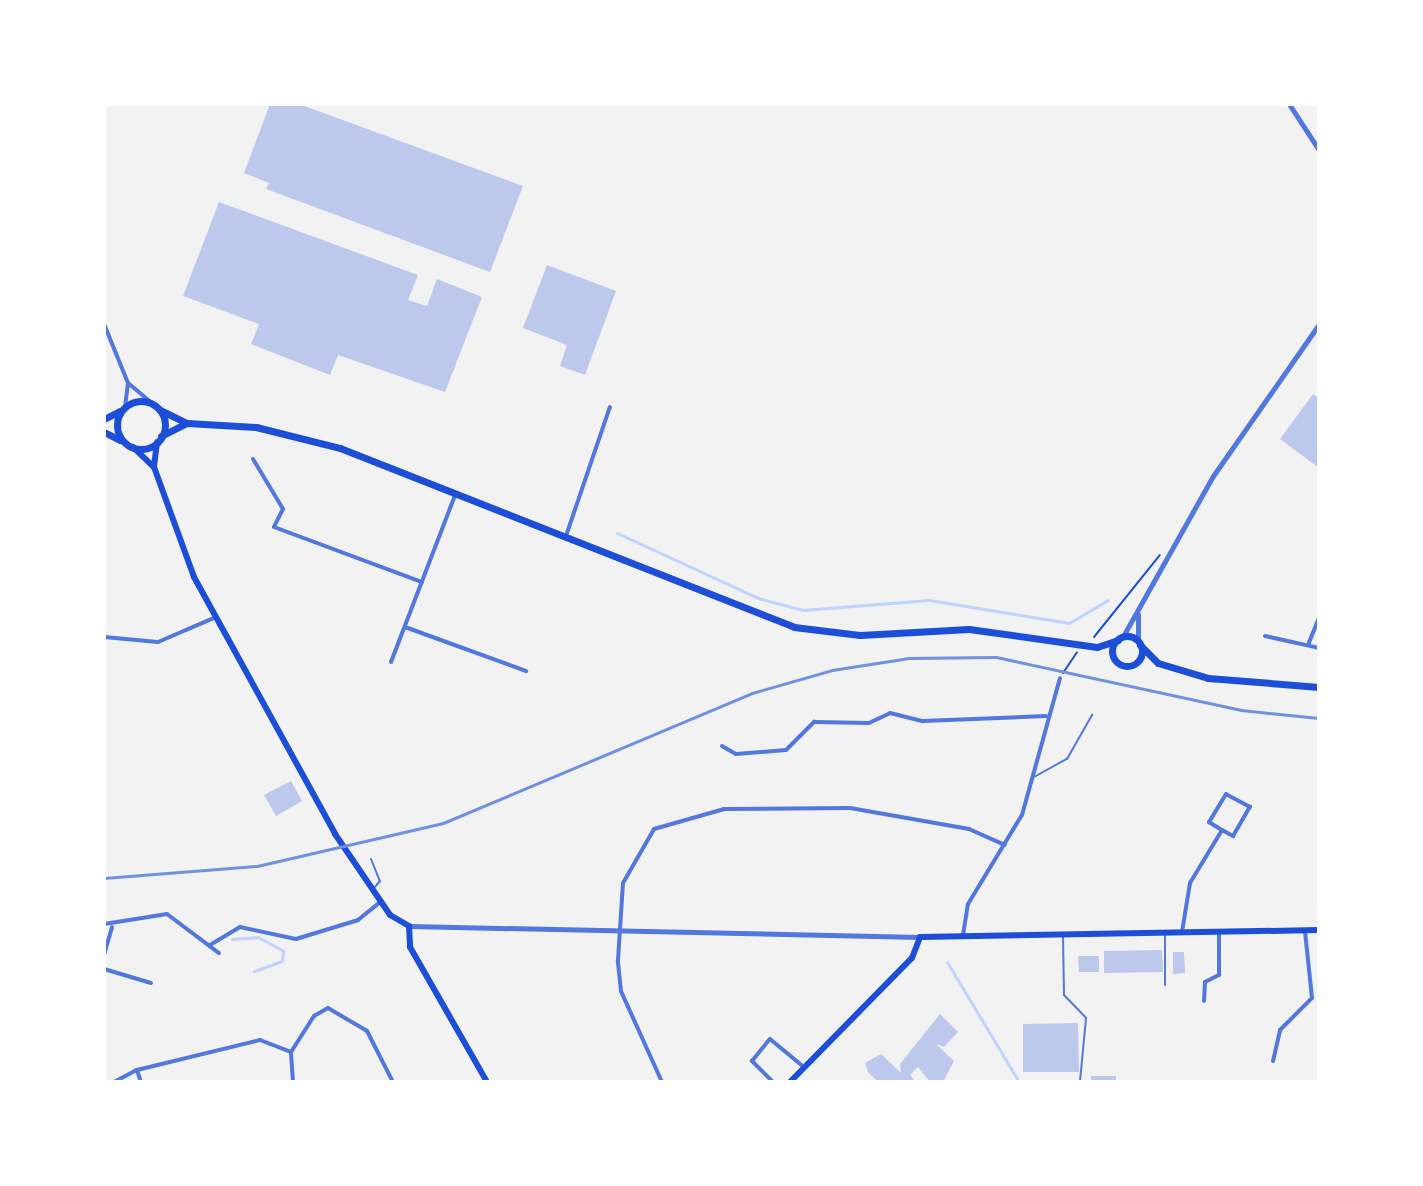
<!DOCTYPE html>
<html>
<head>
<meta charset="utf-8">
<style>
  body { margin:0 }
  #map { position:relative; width:1423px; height:1186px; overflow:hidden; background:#f2f2f2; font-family:"Asap Condensed",sans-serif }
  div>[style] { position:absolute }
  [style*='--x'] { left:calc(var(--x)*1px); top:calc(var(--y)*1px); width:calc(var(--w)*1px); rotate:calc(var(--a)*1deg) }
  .stream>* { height:3px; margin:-1.5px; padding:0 1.5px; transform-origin:1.5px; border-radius:1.5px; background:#bfd3fe }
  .building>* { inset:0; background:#bdc9ec }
  .path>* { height:2px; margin:-1px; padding:0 1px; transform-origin:1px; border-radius:1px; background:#1d4ed8 }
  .service>* { height:2px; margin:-1px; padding:0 1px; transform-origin:1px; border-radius:1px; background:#5277de }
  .minor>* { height:4px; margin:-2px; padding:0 2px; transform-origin:2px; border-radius:2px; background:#5277de }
  .tertiary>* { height:5px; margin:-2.5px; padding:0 2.5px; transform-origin:2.5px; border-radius:2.5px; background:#5277de }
  .secondary>* { height:6px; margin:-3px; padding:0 3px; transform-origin:3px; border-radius:3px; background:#1d4ed8 }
  .trunk>* { height:7px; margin:-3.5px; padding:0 3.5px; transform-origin:3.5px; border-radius:3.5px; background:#1d4ed8 }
  .trunk>.ring { margin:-3.5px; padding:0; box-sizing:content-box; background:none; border:7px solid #1d4ed8; border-radius:50% }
  .rail>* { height:3px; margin:-1.5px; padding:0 1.5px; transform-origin:1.5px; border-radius:1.5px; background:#7290e2 }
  span { translate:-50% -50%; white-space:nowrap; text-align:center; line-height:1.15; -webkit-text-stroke:6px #fff; paint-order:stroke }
  .frame { position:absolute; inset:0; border:106px solid #fff; pointer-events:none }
</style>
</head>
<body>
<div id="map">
  <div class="stream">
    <i style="--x:617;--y:533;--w:155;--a:24.7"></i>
    <i style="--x:758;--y:598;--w:47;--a:14.9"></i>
    <i style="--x:803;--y:610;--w:126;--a:-4.5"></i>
    <i style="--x:929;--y:600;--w:142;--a:9.3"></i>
    <i style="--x:1069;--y:623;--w:45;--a:-30.5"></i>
    <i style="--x:232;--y:939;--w:26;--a:-4"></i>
    <i style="--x:258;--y:937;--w:29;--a:29"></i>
    <i style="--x:283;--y:951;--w:10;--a:96"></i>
    <i style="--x:282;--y:961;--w:30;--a:160"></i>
    <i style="--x:947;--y:962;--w:140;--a:59"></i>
  </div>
  <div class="building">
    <i style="clip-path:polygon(270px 104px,299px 104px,523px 186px,490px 272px,266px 189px,269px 183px,244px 173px)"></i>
    <i style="clip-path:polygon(219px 202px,418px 275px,408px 300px,427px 306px,437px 279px,482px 297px,445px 392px,338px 355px,330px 375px,251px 344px,259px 324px,183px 296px)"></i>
    <i style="clip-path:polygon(547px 265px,616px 291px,585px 375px,560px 366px,567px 345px,523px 328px)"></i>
    <i style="clip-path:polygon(1313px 394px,1319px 398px,1319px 468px,1280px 439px)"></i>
    <i style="clip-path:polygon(291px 781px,302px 801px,276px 816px,264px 795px)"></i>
    <i style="clip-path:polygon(1162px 950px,1163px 972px,1104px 973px,1104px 951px)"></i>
    <i style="clip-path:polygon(1173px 952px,1184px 952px,1185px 973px,1173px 974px)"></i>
    <i style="clip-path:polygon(1078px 956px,1099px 956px,1099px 972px,1079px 972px)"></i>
    <i style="clip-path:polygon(940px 1014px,958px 1032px,944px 1047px,936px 1044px,954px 1061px,943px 1082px,930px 1082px,918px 1067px,910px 1075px,916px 1082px,878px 1082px,868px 1072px,865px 1063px,881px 1054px,901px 1073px,900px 1064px)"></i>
    <i style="clip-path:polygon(1078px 1023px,1079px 1072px,1023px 1072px,1023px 1024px)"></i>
    <i style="clip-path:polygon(1091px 1076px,1116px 1076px,1116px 1082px,1091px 1082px)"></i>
  </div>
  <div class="path">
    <i style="--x:1094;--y:637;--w:105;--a:-51.2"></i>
    <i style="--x:1063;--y:673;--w:25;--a:-56"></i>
  </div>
  <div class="service">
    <i style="--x:1034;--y:777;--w:38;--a:-29"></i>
    <i style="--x:1067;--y:759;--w:51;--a:-60.4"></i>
    <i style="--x:371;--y:859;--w:24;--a:68"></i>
    <i style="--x:380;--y:881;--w:11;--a:131"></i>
    <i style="--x:1165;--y:934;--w:51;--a:90"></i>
    <i style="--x:1063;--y:937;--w:58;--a:89"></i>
    <i style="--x:1064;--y:995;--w:32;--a:46"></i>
    <i style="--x:1086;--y:1018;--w:64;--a:95.4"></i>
  </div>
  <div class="minor">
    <i style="--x:104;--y:324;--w:64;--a:67.9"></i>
    <i style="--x:128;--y:383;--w:23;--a:97"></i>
    <i style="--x:128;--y:383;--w:33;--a:40"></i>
    <i style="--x:253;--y:459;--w:58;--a:59"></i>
    <i style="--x:283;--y:509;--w:20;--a:117"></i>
    <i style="--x:274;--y:527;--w:158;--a:20.4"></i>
    <i style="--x:567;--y:533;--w:133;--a:-71.2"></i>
    <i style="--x:405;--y:627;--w:129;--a:20"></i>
    <i style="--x:1265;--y:636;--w:55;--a:12.5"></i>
    <i style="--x:104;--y:637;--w:54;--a:5.3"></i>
    <i style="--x:158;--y:642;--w:63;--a:-23.3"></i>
    <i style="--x:1308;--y:645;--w:29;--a:-68"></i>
    <i style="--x:391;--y:662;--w:181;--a:-69"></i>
    <i style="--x:722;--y:746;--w:16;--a:30"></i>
    <i style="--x:736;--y:754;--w:50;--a:-4.6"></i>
    <i style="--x:786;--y:750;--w:40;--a:-45"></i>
    <i style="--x:814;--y:722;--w:55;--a:1"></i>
    <i style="--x:869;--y:723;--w:23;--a:-25"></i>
    <i style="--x:890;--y:713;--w:34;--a:14"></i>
    <i style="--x:923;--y:721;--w:123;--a:-2.3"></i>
    <i style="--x:104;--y:924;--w:64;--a:-9"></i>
    <i style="--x:167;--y:914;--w:65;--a:36.9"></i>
    <i style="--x:1182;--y:932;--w:50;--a:-80.7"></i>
    <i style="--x:1190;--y:883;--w:62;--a:-58.9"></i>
    <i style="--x:1222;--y:830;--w:13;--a:29"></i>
    <i style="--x:1233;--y:836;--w:34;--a:-60"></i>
    <i style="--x:1250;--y:807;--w:27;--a:-152"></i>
    <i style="--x:1226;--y:794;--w:33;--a:121"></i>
    <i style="--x:1209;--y:822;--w:15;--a:32"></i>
    <i style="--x:963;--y:935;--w:31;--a:-81"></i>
    <i style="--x:968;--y:904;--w:104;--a:-58.8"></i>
    <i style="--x:1022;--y:815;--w:142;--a:-74.5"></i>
    <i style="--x:210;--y:945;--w:35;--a:-31"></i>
    <i style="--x:240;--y:927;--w:57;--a:12.1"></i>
    <i style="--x:296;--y:939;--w:65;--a:-17"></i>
    <i style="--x:358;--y:920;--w:28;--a:-39"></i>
    <i style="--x:104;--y:955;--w:29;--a:-74"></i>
    <i style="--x:104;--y:969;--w:49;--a:16.6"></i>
    <i style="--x:1204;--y:1001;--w:19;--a:-87"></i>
    <i style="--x:1205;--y:982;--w:16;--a:-27"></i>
    <i style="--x:1219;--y:975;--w:43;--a:-90"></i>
    <i style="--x:1273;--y:1061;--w:32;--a:-77"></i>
    <i style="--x:1280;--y:1030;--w:45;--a:-45"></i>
    <i style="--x:1312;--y:998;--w:67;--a:-96"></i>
    <i style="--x:137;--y:1070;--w:13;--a:72"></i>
    <i style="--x:114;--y:1082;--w:26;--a:-28"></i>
    <i style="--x:137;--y:1070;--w:127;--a:-13.7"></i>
    <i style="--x:260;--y:1040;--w:33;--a:21"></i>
    <i style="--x:293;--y:1082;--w:30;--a:-94"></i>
    <i style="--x:291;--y:1052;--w:43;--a:-57.4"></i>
    <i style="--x:314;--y:1016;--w:16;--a:-30"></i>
    <i style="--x:328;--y:1008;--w:45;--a:30.5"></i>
    <i style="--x:367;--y:1031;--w:57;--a:63"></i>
    <i style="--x:662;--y:1082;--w:100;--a:-114.3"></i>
    <i style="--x:621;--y:991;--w:31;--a:-96"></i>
    <i style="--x:618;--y:960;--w:77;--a:-86.3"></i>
    <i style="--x:623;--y:883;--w:62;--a:-60.1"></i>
    <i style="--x:654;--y:829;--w:73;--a:-15.9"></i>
    <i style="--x:724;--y:809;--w:126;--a:-0.5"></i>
    <i style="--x:850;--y:808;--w:121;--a:10"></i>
    <i style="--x:969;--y:829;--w:39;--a:24"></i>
    <i style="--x:773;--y:1082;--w:30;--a:-135"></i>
    <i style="--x:752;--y:1061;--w:28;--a:-51"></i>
    <i style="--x:770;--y:1039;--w:45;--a:39.6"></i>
  </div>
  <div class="tertiary">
    <i style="--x:1289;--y:104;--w:55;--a:56.9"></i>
    <i style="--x:1122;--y:638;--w:186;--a:-60.7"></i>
    <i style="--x:1213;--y:476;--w:185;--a:-55.1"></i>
    <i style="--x:1138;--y:641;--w:27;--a:-90"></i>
    <i style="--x:409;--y:926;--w:511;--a:1.23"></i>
  </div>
  <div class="secondary">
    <i style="--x:157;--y:442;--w:25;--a:97"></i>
    <i style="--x:154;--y:467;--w:117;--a:70"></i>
    <i style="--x:194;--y:577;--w:293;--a:61.2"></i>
    <i style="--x:335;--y:834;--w:98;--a:55.8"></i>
    <i style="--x:390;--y:915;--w:22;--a:30"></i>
    <i style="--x:409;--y:926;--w:21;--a:87"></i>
    <i style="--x:410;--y:947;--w:155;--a:60.3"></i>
    <i style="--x:133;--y:447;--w:29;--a:44"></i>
    <i style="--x:790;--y:1082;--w:174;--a:-45.5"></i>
    <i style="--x:912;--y:958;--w:22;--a:-69"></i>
    <i style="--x:920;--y:937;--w:399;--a:-1"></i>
  </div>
  <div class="trunk">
    <i class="ring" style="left:117px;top:401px;width:41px;height:41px"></i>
    <i style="--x:160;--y:410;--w:30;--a:26"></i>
    <i style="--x:187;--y:423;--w:69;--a:3.3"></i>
    <i style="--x:256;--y:427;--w:87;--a:14"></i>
    <i style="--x:340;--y:448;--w:488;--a:21.5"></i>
    <i style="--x:794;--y:627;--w:66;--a:6.9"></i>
    <i style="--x:860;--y:635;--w:109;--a:-3.2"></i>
    <i style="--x:969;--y:629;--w:129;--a:8"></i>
    <i style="--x:1097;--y:647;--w:22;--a:-18"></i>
    <i style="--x:104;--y:419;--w:18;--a:-27"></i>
    <i style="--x:104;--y:432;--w:18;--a:27"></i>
    <i style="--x:161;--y:436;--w:29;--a:-27"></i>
    <i class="ring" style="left:1112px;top:636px;width:23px;height:23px"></i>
    <i style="--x:1140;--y:645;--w:25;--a:45"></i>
    <i style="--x:1158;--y:663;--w:52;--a:16.7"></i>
    <i style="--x:1208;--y:678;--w:111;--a:4.6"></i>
  </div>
  <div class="rail">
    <i style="--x:104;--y:878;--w:153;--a:-4.5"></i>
    <i style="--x:257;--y:866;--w:191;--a:-13"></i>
    <i style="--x:443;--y:823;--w:335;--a:-22.8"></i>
    <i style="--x:752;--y:693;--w:83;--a:-16"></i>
    <i style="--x:832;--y:670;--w:78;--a:-8.9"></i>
    <i style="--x:909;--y:658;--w:87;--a:-0.7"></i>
    <i style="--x:996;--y:657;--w:251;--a:12.2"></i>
    <i style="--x:1241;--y:710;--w:78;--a:5.9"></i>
  </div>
  <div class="frame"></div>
</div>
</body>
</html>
